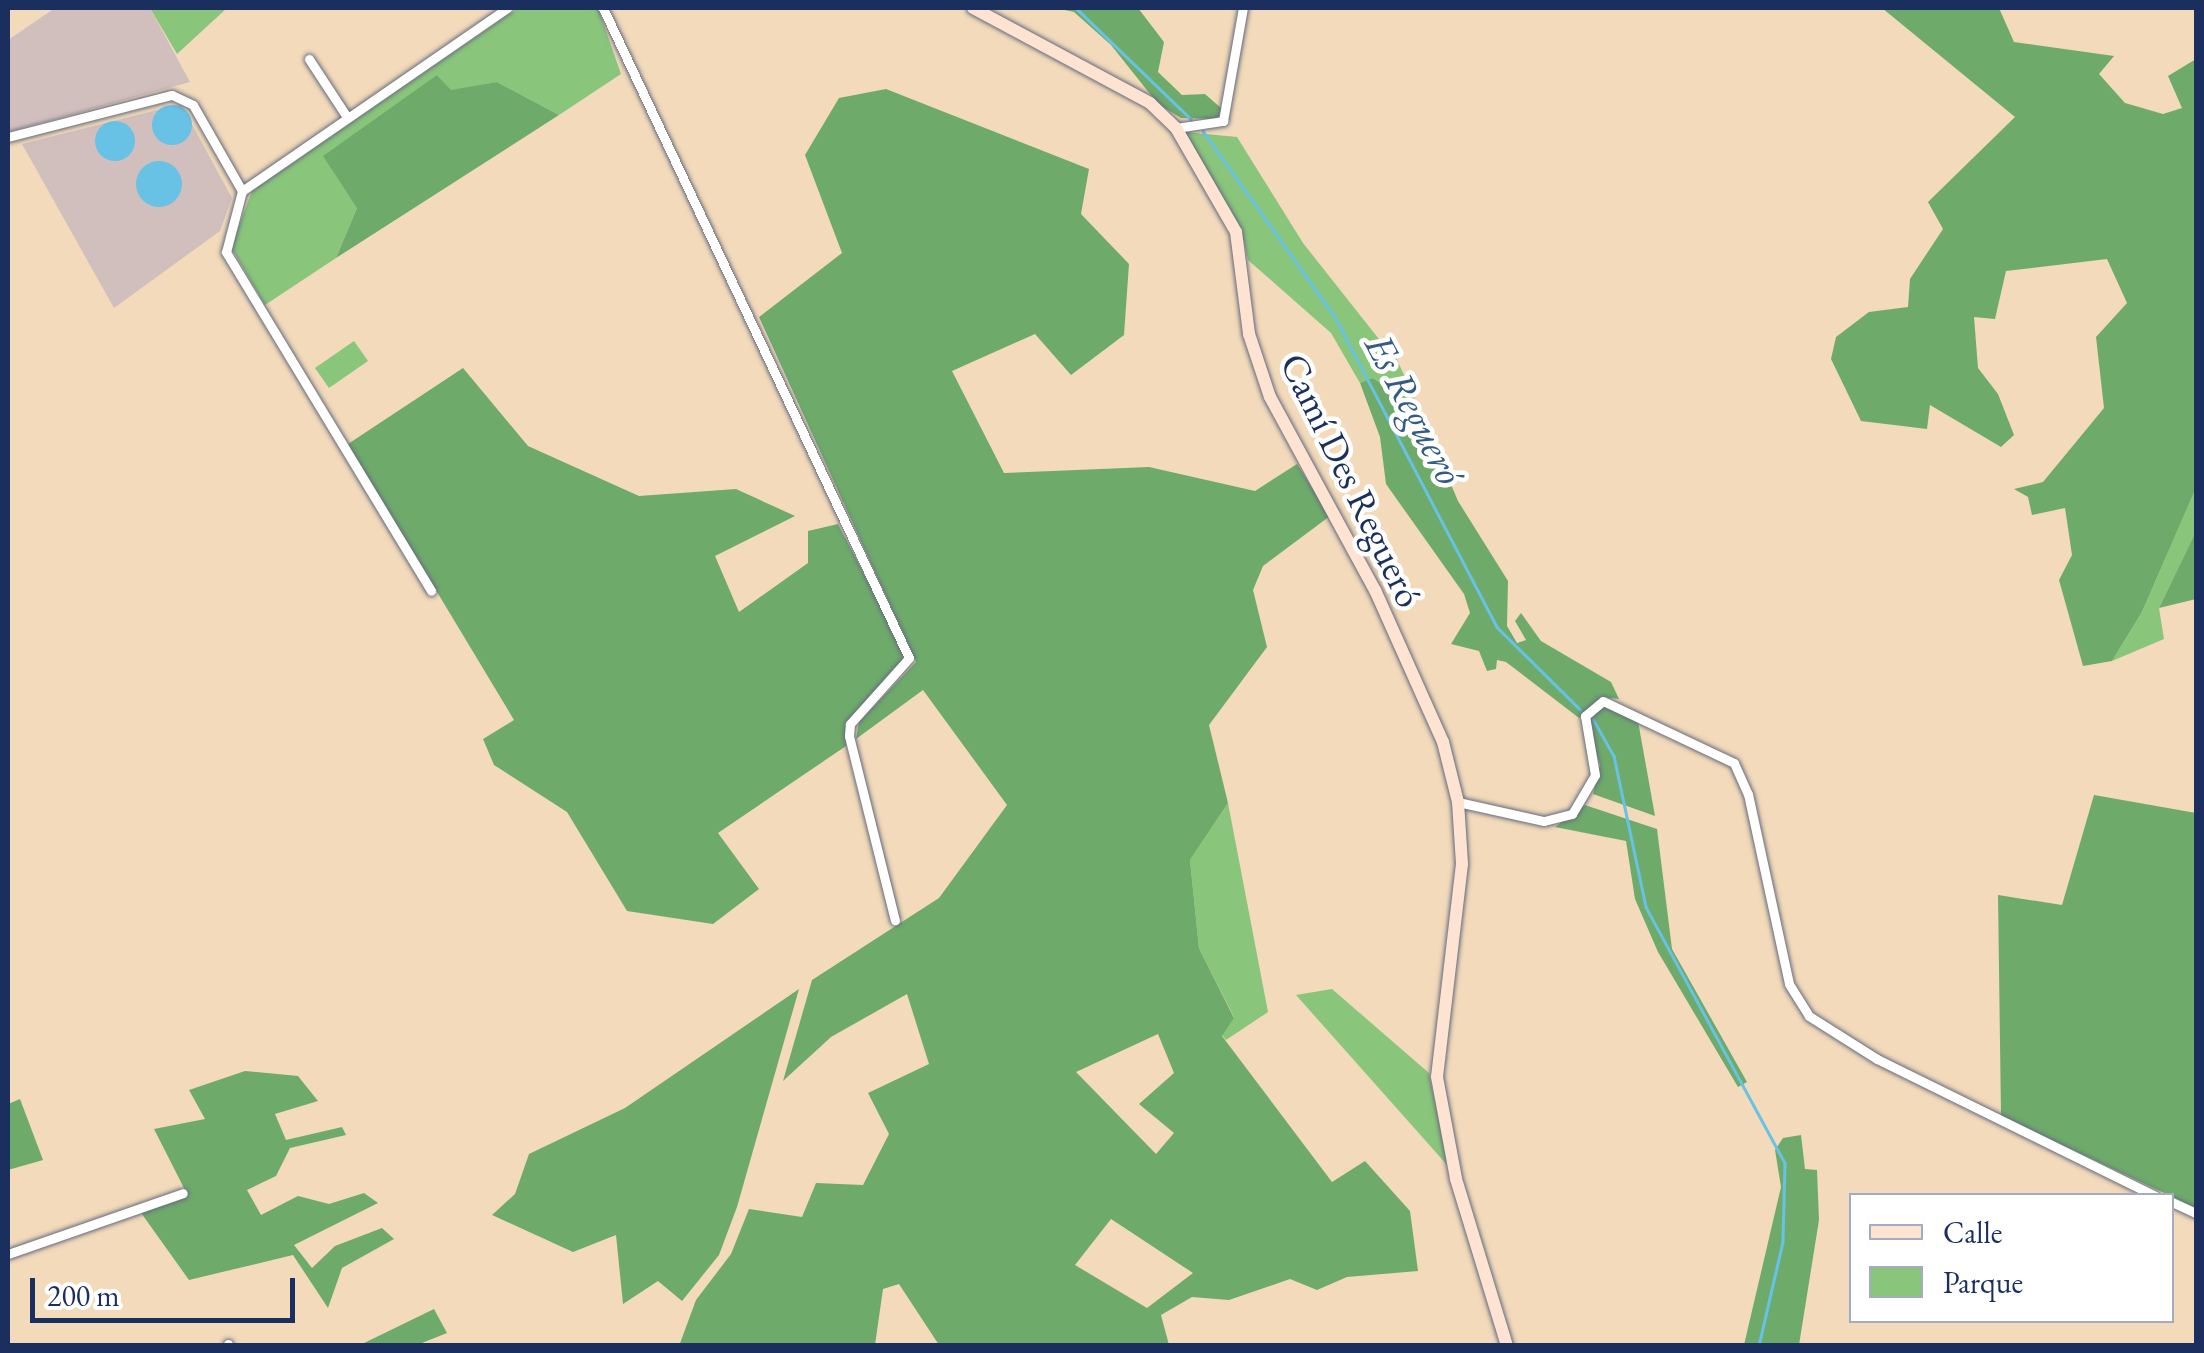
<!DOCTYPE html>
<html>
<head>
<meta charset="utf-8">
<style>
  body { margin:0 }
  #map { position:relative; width:2204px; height:1353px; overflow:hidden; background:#f2daba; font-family:"EB Garamond",serif }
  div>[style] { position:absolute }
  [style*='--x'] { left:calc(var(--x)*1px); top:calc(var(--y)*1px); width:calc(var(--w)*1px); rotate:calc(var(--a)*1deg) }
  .industrial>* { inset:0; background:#d1bfbd }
  .green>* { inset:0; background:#89c67b }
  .forest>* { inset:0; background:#6eab6b }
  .water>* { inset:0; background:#67c2e5 }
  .round { border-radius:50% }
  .stream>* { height:2.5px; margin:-1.25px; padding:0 1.25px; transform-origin:1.25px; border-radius:1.25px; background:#67c2e5 }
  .roads { filter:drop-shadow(0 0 2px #666b7e) drop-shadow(0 0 2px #666b7e) }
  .street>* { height:9px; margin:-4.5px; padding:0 4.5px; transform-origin:4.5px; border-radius:4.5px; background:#fff }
  .secondary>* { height:12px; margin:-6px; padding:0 6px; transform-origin:6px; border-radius:6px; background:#fee3d2 }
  span { translate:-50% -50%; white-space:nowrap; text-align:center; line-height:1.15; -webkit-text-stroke:9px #fff; paint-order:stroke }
  .street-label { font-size:38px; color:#1b2f5e }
  .water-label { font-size:40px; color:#325b86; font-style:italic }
  .frame { position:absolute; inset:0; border:10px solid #1b2f5e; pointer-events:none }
  .legend { position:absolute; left:1849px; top:1193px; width:325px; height:130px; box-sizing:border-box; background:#fff; border:2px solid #a4acbf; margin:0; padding:12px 18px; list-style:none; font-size:30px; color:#1b2f5e }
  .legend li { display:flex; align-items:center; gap:20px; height:50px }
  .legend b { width:50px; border:2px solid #a4acbf }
  .scale { position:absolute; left:30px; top:1278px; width:265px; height:45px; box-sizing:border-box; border:5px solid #1b2f5e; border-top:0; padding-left:12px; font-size:30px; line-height:35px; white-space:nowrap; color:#1b2f5e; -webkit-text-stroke:8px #fff; paint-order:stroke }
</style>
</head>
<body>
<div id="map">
  <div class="industrial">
    <i style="clip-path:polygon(55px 8px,150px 8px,190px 82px,8px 132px,8px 40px)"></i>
    <i style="clip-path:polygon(181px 104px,232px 198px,220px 231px,114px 308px,22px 144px)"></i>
  </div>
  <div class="green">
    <i style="clip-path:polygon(150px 8px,227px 8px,177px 54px)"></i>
    <i style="clip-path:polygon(518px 8px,598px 8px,621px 74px,559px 115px,497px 82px,451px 91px,437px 75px,357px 208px,336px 258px,265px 305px,231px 247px,252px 191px)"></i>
    <i style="clip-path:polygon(1185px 132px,1237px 137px,1303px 243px,1386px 348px,1391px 346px,1416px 402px,1372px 378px,1360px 383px,1331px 333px,1248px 260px,1244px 241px)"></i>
    <i style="clip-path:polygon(354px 341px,368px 361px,329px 388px,315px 368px)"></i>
    <i style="clip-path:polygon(2196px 488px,2196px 531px,2159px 608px,2164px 639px,2112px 661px,2142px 612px)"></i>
    <i style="clip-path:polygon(1228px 803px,1268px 1012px,1226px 1040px,1222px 1035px,1234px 1017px,1199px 948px,1190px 860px)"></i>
    <i style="clip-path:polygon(1332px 989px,1429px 1073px,1448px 1166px,1296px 995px)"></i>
  </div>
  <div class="forest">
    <i style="clip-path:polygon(1055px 8px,1138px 8px,1164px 42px,1158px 72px,1182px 95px,1205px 94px,1221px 108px,1218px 119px,1181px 118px,1158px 104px,1111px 45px,1074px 12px)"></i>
    <i style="clip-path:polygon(1882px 8px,1999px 8px,2014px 42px,2114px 56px,2099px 74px,2125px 103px,2163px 114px,2182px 108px,2168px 76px,2196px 59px,2196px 488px,2142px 612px,2112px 661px,2083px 666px,2059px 580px,2072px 555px,2065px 508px,2032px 515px,2028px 497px,2014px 489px,2043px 482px,2104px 408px,2096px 337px,2127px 303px,2107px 259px,2006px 271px,1995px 319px,1974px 317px,1978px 368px,1998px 394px,2014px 435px,2001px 447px,1930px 405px,1927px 429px,1861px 421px,1831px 359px,1836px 337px,1869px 312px,1908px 307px,1910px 279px,1943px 229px,1928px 202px,2015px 117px)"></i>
    <i style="clip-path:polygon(437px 75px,451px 90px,497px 82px,559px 115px,336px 258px,357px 208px,323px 156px)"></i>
    <i style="clip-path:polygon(evenodd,886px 89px,1089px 169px,1081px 214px,1129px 264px,1124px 335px,1071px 375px,1035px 334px,952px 371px,1004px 473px,1149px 467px,1255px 491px,1297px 464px,1330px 516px,1263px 566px,1253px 590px,1267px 647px,1209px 725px,1228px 803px,1190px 860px,1199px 948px,1234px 1018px,1222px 1036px,1332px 1182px,1365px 1161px,1410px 1211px,1418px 1271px,1347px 1277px,1317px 1290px,1290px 1279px,1229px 1300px,1192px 1297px,1161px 1315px,1169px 1345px,939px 1345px,899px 1284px,883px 1289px,875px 1345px,679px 1346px,696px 1300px,731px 1254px,749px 1209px,802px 1217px,816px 1183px,863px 1185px,889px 1134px,868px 1093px,929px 1064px,907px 994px,831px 1037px,783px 1081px,812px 980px,939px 898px,1007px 805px,923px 690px,856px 739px,859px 722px,916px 662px,759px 317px,842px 253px,805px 155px,839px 98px,886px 89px,1158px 1034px,1174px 1073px,1139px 1104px,1174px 1133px,1156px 1154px,1076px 1072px,1158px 1034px,886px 89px,1111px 1219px,1193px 1273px,1147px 1308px,1075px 1265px,1111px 1219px)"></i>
    <i style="clip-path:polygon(463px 368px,528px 446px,639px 496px,736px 489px,795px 516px,715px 556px,739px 612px,808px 563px,808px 531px,838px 524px,903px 649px,902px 663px,845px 725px,846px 746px,718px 833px,759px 889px,713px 924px,627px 911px,567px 812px,494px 765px,483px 739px,514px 720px,348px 444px)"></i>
    <i style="clip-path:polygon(1372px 378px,1416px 402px,1458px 501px,1508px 581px,1507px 626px,1517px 643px,1526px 640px,1515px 621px,1521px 613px,1541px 641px,1611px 682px,1619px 699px,1601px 697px,1579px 718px,1506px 662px,1497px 660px,1496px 669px,1487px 671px,1479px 651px,1451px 644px,1470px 613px,1464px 594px,1386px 484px,1380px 437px,1360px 383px)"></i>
    <i style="clip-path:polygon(2196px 531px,2196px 599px,2159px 608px)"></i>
    <i style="clip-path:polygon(1602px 705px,1638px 721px,1655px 816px,1593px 794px,1600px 765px,1588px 724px)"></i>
    <i style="clip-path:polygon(2094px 795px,2196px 813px,2196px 1208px,2001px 1116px,1998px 895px,2062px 905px)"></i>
    <i style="clip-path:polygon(1585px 805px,1657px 829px,1672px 949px,1747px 1082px,1738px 1087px,1658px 952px,1635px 899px,1626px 841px,1555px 827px)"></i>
    <i style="clip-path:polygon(799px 989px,737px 1207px,719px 1255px,682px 1301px,658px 1281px,623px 1304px,616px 1235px,573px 1252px,492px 1215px,515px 1194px,529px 1154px,625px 1108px)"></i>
    <i style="clip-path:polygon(245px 1071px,298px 1076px,318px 1101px,275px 1114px,286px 1140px,342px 1127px,346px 1135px,290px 1148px,276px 1176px,247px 1190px,261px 1215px,298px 1196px,329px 1204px,364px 1193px,378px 1203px,294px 1245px,312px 1268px,335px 1246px,382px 1228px,394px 1239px,342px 1268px,328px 1308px,293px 1255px,189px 1280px,139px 1210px,187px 1194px,154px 1129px,205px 1119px,189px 1090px)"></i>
    <i style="clip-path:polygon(20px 1099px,43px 1160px,8px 1170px,8px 1104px)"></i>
    <i style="clip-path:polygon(1801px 1135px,1805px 1169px,1817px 1170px,1819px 1220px,1799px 1345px,1744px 1345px,1781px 1187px,1775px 1150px,1783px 1138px)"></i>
    <i style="clip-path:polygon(434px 1309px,447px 1333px,417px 1345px,360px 1345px)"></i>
  </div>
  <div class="water">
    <i class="round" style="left:152px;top:105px;width:40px;height:40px"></i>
    <i class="round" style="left:95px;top:121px;width:40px;height:40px"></i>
    <i class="round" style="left:136px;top:161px;width:46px;height:46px"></i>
  </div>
  <div class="stream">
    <i style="--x:1076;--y:8;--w:160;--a:44"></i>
    <i style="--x:1203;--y:131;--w:226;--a:54.6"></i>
    <i style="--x:1334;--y:315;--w:352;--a:62.4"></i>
    <i style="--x:1497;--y:627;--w:117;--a:44.7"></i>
    <i style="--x:1592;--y:717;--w:45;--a:60.6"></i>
    <i style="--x:1614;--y:756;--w:154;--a:78"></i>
    <i style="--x:1646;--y:907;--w:291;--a:61.5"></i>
    <i style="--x:1785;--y:1163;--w:79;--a:91.5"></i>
    <i style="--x:1783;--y:1242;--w:107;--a:103"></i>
  </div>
  <div class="roads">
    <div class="street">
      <i style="--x:603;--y:8;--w:718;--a:64.79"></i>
      <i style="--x:909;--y:658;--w:89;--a:131.8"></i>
      <i style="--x:850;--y:724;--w:12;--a:95"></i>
      <i style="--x:849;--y:736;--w:190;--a:76"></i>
      <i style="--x:309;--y:59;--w:69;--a:56.8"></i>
      <i style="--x:1176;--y:128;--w:48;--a:-8.5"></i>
      <i style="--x:1223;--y:121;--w:115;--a:-80"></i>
      <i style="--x:8;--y:137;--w:169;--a:-14.4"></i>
      <i style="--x:172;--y:95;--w:23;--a:25"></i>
      <i style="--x:193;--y:105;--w:99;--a:60.3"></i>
      <i style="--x:242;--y:191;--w:322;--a:-34.6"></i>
      <i style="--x:242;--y:191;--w:63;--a:104.7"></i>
      <i style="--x:226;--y:252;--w:396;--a:58.8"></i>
      <i style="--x:1458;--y:802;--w:88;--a:12.5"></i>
      <i style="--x:1544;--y:821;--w:29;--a:-14"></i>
      <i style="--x:1572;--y:814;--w:45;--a:-59.5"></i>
      <i style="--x:1595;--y:775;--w:60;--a:-99.6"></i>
      <i style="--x:1585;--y:716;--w:23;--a:-40"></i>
      <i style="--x:1603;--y:701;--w:145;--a:25.3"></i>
      <i style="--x:1734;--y:763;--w:34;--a:66"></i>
      <i style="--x:1748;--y:794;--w:194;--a:77.8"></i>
      <i style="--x:1789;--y:984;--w:38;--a:58"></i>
      <i style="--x:1809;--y:1016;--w:80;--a:32.3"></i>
      <i style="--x:1877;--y:1059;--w:310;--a:26.2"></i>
      <i style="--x:2172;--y:1202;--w:26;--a:25"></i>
      <i style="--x:8;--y:1254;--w:185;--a:-19.2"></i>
      <i style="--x:228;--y:1344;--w:2;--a:90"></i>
    </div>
    <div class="secondary">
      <i style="--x:973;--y:8;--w:201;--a:28.2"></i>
      <i style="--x:1150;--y:103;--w:36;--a:44"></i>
      <i style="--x:1176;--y:128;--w:120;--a:60"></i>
      <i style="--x:1236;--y:232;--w:103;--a:82.7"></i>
      <i style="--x:1249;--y:334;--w:66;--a:71.6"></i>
      <i style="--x:1270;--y:397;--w:220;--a:61.5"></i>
      <i style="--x:1375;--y:590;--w:167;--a:65.9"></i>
      <i style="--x:1443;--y:742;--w:62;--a:76"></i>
      <i style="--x:1458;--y:802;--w:62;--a:86.3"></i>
      <i style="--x:1462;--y:864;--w:214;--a:96.7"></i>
      <i style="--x:1437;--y:1077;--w:104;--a:79.4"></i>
      <i style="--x:1456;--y:1179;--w:175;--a:73"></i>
    </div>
  </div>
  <div class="street-label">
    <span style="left:1352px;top:480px;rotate:64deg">Camí Des Regueró</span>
  </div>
  <div class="water-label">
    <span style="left:1415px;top:409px;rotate:62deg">Es Regueró</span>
  </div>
  <div class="frame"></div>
  <ul class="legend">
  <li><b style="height:12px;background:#fee3d2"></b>Calle</li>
  <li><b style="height:28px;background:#89c67b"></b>Parque</li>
  </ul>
  <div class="scale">200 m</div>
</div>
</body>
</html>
